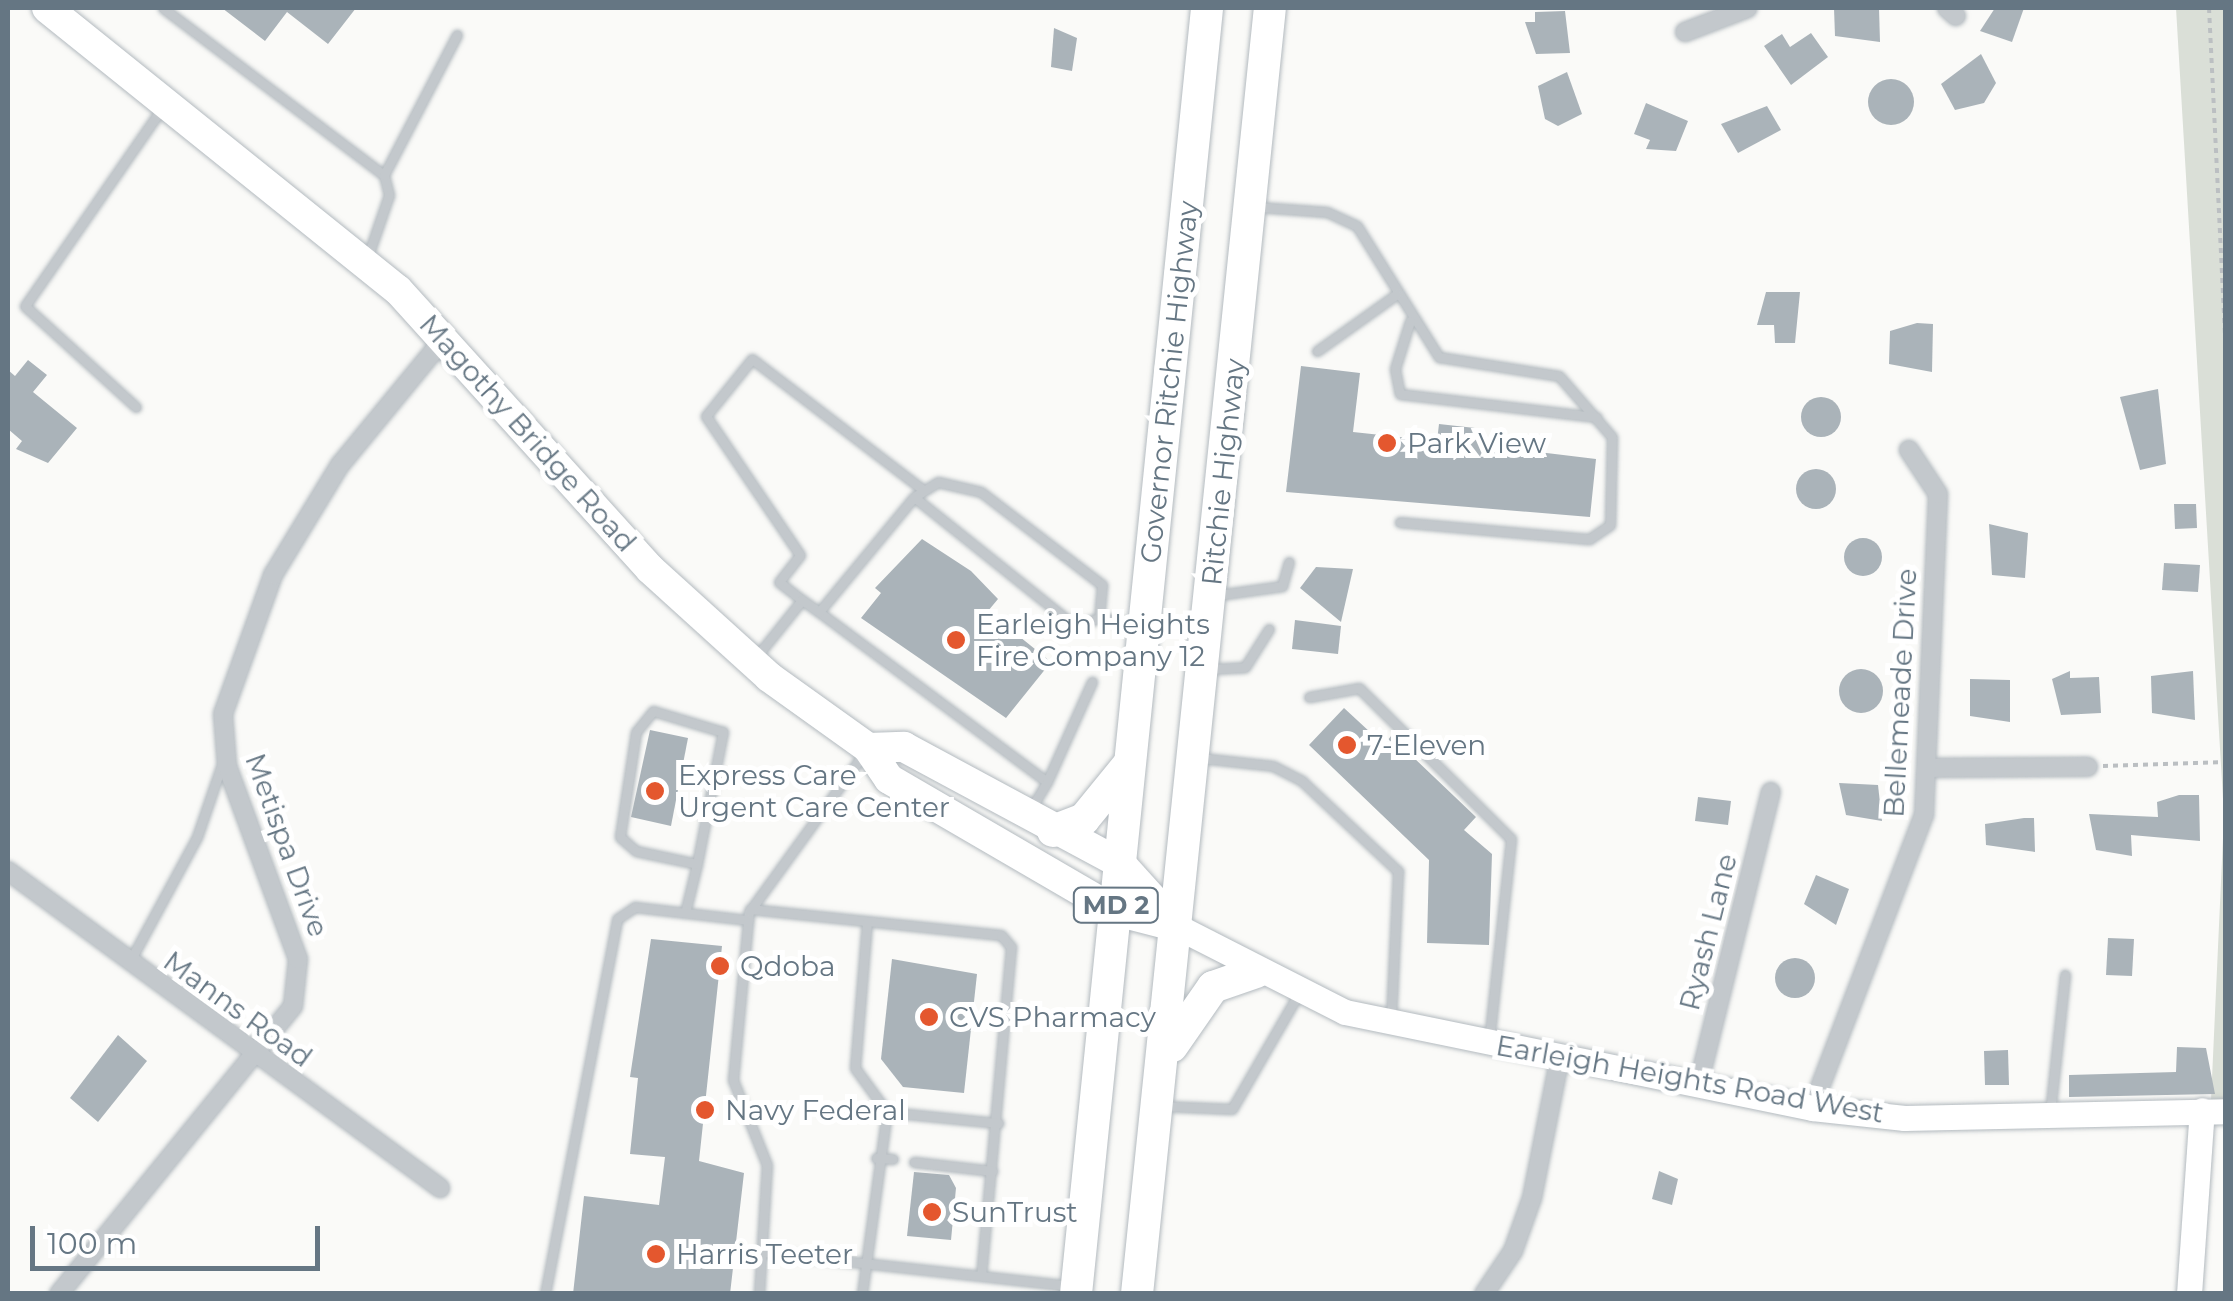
<!DOCTYPE html>
<html>
<head>
<meta charset="utf-8">
<style>
  body { margin:0 }
  #map { position:relative; width:2233px; height:1301px; overflow:hidden; background:#fafaf8; font-family:Montserrat,sans-serif }
  div>[style] { position:absolute }
  [style*='--x'] { left:calc(var(--x)*1px); top:calc(var(--y)*1px); width:calc(var(--w)*1px); rotate:calc(var(--a)*1deg) }
  .green>* { inset:0; background:#dadfd7 }
  .building>* { inset:0; background:#aab3b9 }
  .round { border-radius:50% }
  .path>* { height:4px; margin-top:-2px; transform-origin:0; background:repeating-linear-gradient(90deg,#bbbfc2 0 5px,transparent 0 10px) }
  .roads { filter:drop-shadow(0 0 2px #b3babf) drop-shadow(0 0 2px #b3babf) }
  .lane>* { height:9px; margin:-4.5px; padding:0 4.5px; transform-origin:4.5px; border-radius:4.5px; background:#c3c8cc }
  .street>* { height:18px; margin:-9px; padding:0 9px; transform-origin:9px; border-radius:9px; background:#c3c8cc }
  .secondary>* { height:25px; margin:-12.5px; padding:0 12.5px; transform-origin:12.5px; border-radius:12.5px; background:#fff }
  .primary>* { height:30px; margin:-15px; padding:0 15px; transform-origin:15px; border-radius:15px; background:#fff }
  .highway>* { height:32px; margin:-16px; padding:0 16px; transform-origin:16px; border-radius:16px; background:#fff }
  .dots>* { width:28px; height:28px; translate:-50% -50%; box-sizing:border-box; border:5px solid #fff; border-radius:50% }
  span { translate:-50% -50%; white-space:nowrap; text-align:center; line-height:1.15; -webkit-text-stroke:10px #fff; paint-order:stroke }
  .shield-label span { padding:2px 8px; background:#fff; border:2px solid; border-radius:8px; -webkit-text-stroke-width:0 }
  .shield-label { font-size:25px; color:#657683; font-weight:700 }
  .street-label { font-size:28px; color:#657683 }
  .poi-label { font-size:28px; color:#657683 }
  .left { translate:0 -50%; text-align:left }
  .frame { position:absolute; inset:0; border:10px solid #657683; pointer-events:none }
  .scale { position:absolute; left:30px; top:1226px; width:290px; height:45px; box-sizing:border-box; border:5px solid #657683; border-top:0; padding-left:12px; font-size:30px; line-height:35px; white-space:nowrap; color:#657683; -webkit-text-stroke:8px #fff; paint-order:stroke }
</style>
</head>
<body>
<div id="map">
  <div class="green">
    <i style="clip-path:polygon(2176px 8px,2226px 8px,2225px 1118px,2211px 1100px,2224px 816px)"></i>
  </div>
  <div class="building">
    <i style="clip-path:polygon(222px 8px,356px 8px,328px 44px,287px 12px,265px 41px)"></i>
    <i style="clip-path:polygon(1834px 8px,1879px 8px,1880px 42px,1835px 36px)"></i>
    <i style="clip-path:polygon(1995px 8px,2024px 8px,2012px 42px,1980px 31px)"></i>
    <i style="clip-path:polygon(1565px 11px,1570px 53px,1536px 54px,1525px 22px,1535px 22px,1535px 12px)"></i>
    <i style="clip-path:polygon(1054px 28px,1077px 38px,1072px 71px,1051px 67px)"></i>
    <i style="clip-path:polygon(1811px 33px,1828px 57px,1791px 85px,1764px 46px,1782px 34px,1790px 47px)"></i>
    <i style="clip-path:polygon(1981px 54px,1996px 83px,1984px 103px,1955px 110px,1941px 84px)"></i>
    <i style="clip-path:polygon(1567px 72px,1582px 114px,1558px 126px,1545px 119px,1538px 86px)"></i>
    <i class="round" style="left:1868px;top:79px;width:46px;height:46px"></i>
    <i style="clip-path:polygon(1646px 103px,1688px 121px,1676px 151px,1646px 149px,1650px 140px,1634px 134px)"></i>
    <i style="clip-path:polygon(1767px 106px,1781px 130px,1738px 153px,1721px 124px)"></i>
    <i style="clip-path:polygon(1766px 292px,1800px 292px,1795px 343px,1775px 343px,1774px 325px,1757px 325px)"></i>
    <i style="clip-path:polygon(1917px 323px,1933px 324px,1932px 372px,1889px 364px,1890px 331px)"></i>
    <i style="clip-path:polygon(28px 360px,47px 375px,33px 392px,77px 428px,48px 463px,16px 449px,22px 441px,8px 429px,8px 370px,15px 376px)"></i>
    <i style="clip-path:polygon(1301px 366px,1360px 373px,1353px 432px,1437px 441px,1439px 424px,1484px 429px,1482px 445px,1596px 459px,1590px 517px,1286px 492px)"></i>
    <i style="clip-path:polygon(2158px 389px,2166px 464px,2140px 470px,2120px 397px)"></i>
    <i class="round" style="left:1801px;top:397px;width:40px;height:40px"></i>
    <i class="round" style="left:1796px;top:469px;width:40px;height:40px"></i>
    <i style="clip-path:polygon(2174px 504px,2196px 504px,2197px 528px,2175px 529px)"></i>
    <i style="clip-path:polygon(1989px 524px,2028px 533px,2025px 578px,1992px 575px)"></i>
    <i class="round" style="left:1844px;top:538px;width:38px;height:38px"></i>
    <i style="clip-path:polygon(922px 539px,971px 571px,998px 599px,988px 611px,1051px 662px,1006px 718px,861px 618px,881px 593px,875px 588px)"></i>
    <i style="clip-path:polygon(2164px 563px,2200px 565px,2198px 592px,2162px 590px)"></i>
    <i style="clip-path:polygon(1316px 567px,1353px 569px,1341px 622px,1300px 588px)"></i>
    <i style="clip-path:polygon(1295px 620px,1341px 626px,1338px 654px,1292px 649px)"></i>
    <i class="round" style="left:1839px;top:669px;width:44px;height:44px"></i>
    <i style="clip-path:polygon(2070px 671px,2070px 678px,2099px 677px,2101px 713px,2061px 715px,2052px 679px)"></i>
    <i style="clip-path:polygon(2193px 671px,2195px 720px,2152px 713px,2151px 676px)"></i>
    <i style="clip-path:polygon(1970px 679px,2010px 680px,2010px 722px,1970px 716px)"></i>
    <i style="clip-path:polygon(1344px 708px,1384px 745px,1391px 736px,1476px 817px,1464px 830px,1492px 854px,1489px 945px,1427px 943px,1429px 860px,1309px 745px)"></i>
    <i style="clip-path:polygon(650px 730px,688px 738px,671px 826px,631px 817px)"></i>
    <i style="clip-path:polygon(1839px 783px,1878px 785px,1882px 821px,1846px 815px)"></i>
    <i style="clip-path:polygon(2179px 795px,2199px 795px,2200px 841px,2131px 835px,2132px 856px,2096px 850px,2089px 814px,2158px 817px,2157px 802px)"></i>
    <i style="clip-path:polygon(1698px 797px,1731px 801px,1728px 825px,1695px 821px)"></i>
    <i style="clip-path:polygon(2024px 818px,2034px 818px,2035px 852px,1986px 845px,1985px 824px)"></i>
    <i style="clip-path:polygon(1816px 875px,1849px 889px,1836px 925px,1804px 904px)"></i>
    <i style="clip-path:polygon(2108px 938px,2134px 939px,2132px 976px,2106px 975px)"></i>
    <i style="clip-path:polygon(651px 939px,722px 946px,699px 1161px,744px 1173px,730px 1294px,573px 1294px,584px 1196px,659px 1205px,665px 1157px,630px 1154px,638px 1078px,630px 1077px)"></i>
    <i class="round" style="left:1775px;top:958px;width:40px;height:40px"></i>
    <i style="clip-path:polygon(892px 959px,977px 974px,964px 1093px,903px 1087px,881px 1059px)"></i>
    <i style="clip-path:polygon(118px 1035px,147px 1061px,98px 1122px,70px 1098px)"></i>
    <i style="clip-path:polygon(2177px 1047px,2206px 1048px,2215px 1094px,2069px 1097px,2069px 1075px,2176px 1072px)"></i>
    <i style="clip-path:polygon(2008px 1050px,2009px 1085px,1985px 1085px,1984px 1051px)"></i>
    <i style="clip-path:polygon(1659px 1171px,1678px 1179px,1672px 1205px,1652px 1199px)"></i>
    <i style="clip-path:polygon(914px 1172px,949px 1175px,956px 1188px,951px 1240px,907px 1236px)"></i>
  </div>
  <div class="path">
    <i style="--x:2209;--y:8;--w:347;--a:87.2"></i>
    <i style="--x:2103;--y:766;--w:123;--a:-1.9"></i>
  </div>
  <div class="roads">
    <div class="lane">
      <i style="--x:163;--y:8;--w:277;--a:37.1"></i>
      <i style="--x:384;--y:175;--w:21;--a:76"></i>
      <i style="--x:389;--y:195;--w:68;--a:109"></i>
      <i style="--x:384;--y:175;--w:158;--a:-62.5"></i>
      <i style="--x:1258;--y:207;--w:69;--a:4.1"></i>
      <i style="--x:1327;--y:212;--w:33;--a:25"></i>
      <i style="--x:1357;--y:226;--w:155;--a:58"></i>
      <i style="--x:1439;--y:357;--w:121;--a:9"></i>
      <i style="--x:1559;--y:376;--w:81;--a:49"></i>
      <i style="--x:1612;--y:437;--w:88;--a:91.3"></i>
      <i style="--x:1610;--y:525;--w:25;--a:146"></i>
      <i style="--x:1589;--y:539;--w:190;--a:-174.9"></i>
      <i style="--x:1410;--y:321;--w:50;--a:107.4"></i>
      <i style="--x:1395;--y:369;--w:25;--a:79"></i>
      <i style="--x:1400;--y:394;--w:198;--a:6.7"></i>
      <i style="--x:1317;--y:351;--w:98;--a:-35.5"></i>
      <i style="--x:136;--y:407;--w:150;--a:-137.7"></i>
      <i style="--x:25;--y:306;--w:241;--a:-55.3"></i>
      <i style="--x:1218;--y:595;--w:65;--a:-8"></i>
      <i style="--x:1282;--y:586;--w:25;--a:-74"></i>
      <i style="--x:802;--y:600;--w:29;--a:-142"></i>
      <i style="--x:779;--y:582;--w:34;--a:-52"></i>
      <i style="--x:800;--y:555;--w:168;--a:-124.1"></i>
      <i style="--x:706;--y:416;--w:73;--a:-51.1"></i>
      <i style="--x:752;--y:359;--w:214;--a:37.4"></i>
      <i style="--x:819;--y:612;--w:284;--a:36.7"></i>
      <i style="--x:1047;--y:782;--w:33;--a:121"></i>
      <i style="--x:1099;--y:618;--w:36;--a:9"></i>
      <i style="--x:757;--y:656;--w:72;--a:-51.2"></i>
      <i style="--x:802;--y:600;--w:21;--a:35"></i>
      <i style="--x:819;--y:612;--w:149;--a:-50.4"></i>
      <i style="--x:914;--y:497;--w:28;--a:-32"></i>
      <i style="--x:938;--y:482;--w:44;--a:13.1"></i>
      <i style="--x:981;--y:492;--w:153;--a:37.5"></i>
      <i style="--x:1102;--y:585;--w:33;--a:95"></i>
      <i style="--x:1099;--y:618;--w:25;--a:162"></i>
      <i style="--x:1075;--y:626;--w:206;--a:-141.3"></i>
      <i style="--x:1210;--y:669;--w:35;--a:-3"></i>
      <i style="--x:1245;--y:667;--w:45;--a:-57.7"></i>
      <i style="--x:1309;--y:697;--w:51;--a:-10.2"></i>
      <i style="--x:1359;--y:688;--w:214;--a:44.8"></i>
      <i style="--x:1511;--y:839;--w:202;--a:96.2"></i>
      <i style="--x:1201;--y:758;--w:72;--a:6.3"></i>
      <i style="--x:1273;--y:766;--w:33;--a:27"></i>
      <i style="--x:1302;--y:781;--w:132;--a:43.2"></i>
      <i style="--x:1398;--y:871;--w:147;--a:92.7"></i>
      <i style="--x:1047;--y:782;--w:110;--a:-65.8"></i>
      <i style="--x:750;--y:909;--w:252;--a:5.9"></i>
      <i style="--x:1001;--y:935;--w:16;--a:50"></i>
      <i style="--x:1011;--y:947;--w:330;--a:95.2"></i>
      <i style="--x:685;--y:913;--w:50;--a:-76.2"></i>
      <i style="--x:697;--y:864;--w:135;--a:-78.9"></i>
      <i style="--x:723;--y:732;--w:73;--a:-163.3"></i>
      <i style="--x:653;--y:711;--w:27;--a:129"></i>
      <i style="--x:636;--y:732;--w:106;--a:98.7"></i>
      <i style="--x:620;--y:837;--w:21;--a:41"></i>
      <i style="--x:636;--y:851;--w:62;--a:12"></i>
      <i style="--x:130;--y:961;--w:141;--a:-61.6"></i>
      <i style="--x:197;--y:837;--w:83;--a:-71.1"></i>
      <i style="--x:1161;--y:1106;--w:71;--a:2.4"></i>
      <i style="--x:1232;--y:1109;--w:134;--a:-60"></i>
      <i style="--x:887;--y:1112;--w:112;--a:5.7"></i>
      <i style="--x:2050;--y:1113;--w:139;--a:-83.8"></i>
      <i style="--x:876;--y:1158;--w:17;--a:3"></i>
      <i style="--x:914;--y:1162;--w:79;--a:6.6"></i>
      <i style="--x:763;--y:1252;--w:308;--a:6.3"></i>
      <i style="--x:545;--y:1294;--w:382;--a:-79.1"></i>
      <i style="--x:617;--y:919;--w:22;--a:-34"></i>
      <i style="--x:635;--y:907;--w:114;--a:6.6"></i>
      <i style="--x:759;--y:1294;--w:129;--a:-86.5"></i>
      <i style="--x:767;--y:1165;--w:92;--a:-111.8"></i>
      <i style="--x:733;--y:1080;--w:169;--a:-84.6"></i>
      <i style="--x:749;--y:912;--w:196;--a:-54.1"></i>
      <i style="--x:862;--y:1294;--w:184;--a:-82.2"></i>
      <i style="--x:887;--y:1112;--w:54;--a:-126"></i>
      <i style="--x:855;--y:1068;--w:147;--a:-85.3"></i>
    </div>
    <div class="street">
      <i style="--x:1947;--y:8;--w:12;--a:42"></i>
      <i style="--x:1685;--y:32;--w:67;--a:-20.9"></i>
      <i style="--x:1928;--y:768;--w:160;--a:-0.4"></i>
      <i style="--x:8;--y:871;--w:536;--a:36.27"></i>
      <i style="--x:1698;--y:1086;--w:303;--a:-76.1"></i>
      <i style="--x:1812;--y:1108;--w:314;--a:-69.1"></i>
      <i style="--x:1924;--y:815;--w:321;--a:-87.5"></i>
      <i style="--x:1938;--y:494;--w:53;--a:-123.4"></i>
      <i style="--x:59;--y:1294;--w:371;--a:-50.9"></i>
      <i style="--x:293;--y:1006;--w:47;--a:-83.9"></i>
      <i style="--x:298;--y:959;--w:206;--a:-110.2"></i>
      <i style="--x:227;--y:766;--w:52;--a:-94.4"></i>
      <i style="--x:223;--y:714;--w:148;--a:-70.2"></i>
      <i style="--x:273;--y:575;--w:129;--a:-58.7"></i>
      <i style="--x:340;--y:465;--w:167;--a:-50.6"></i>
      <i style="--x:1484;--y:1294;--w:52;--a:-56"></i>
      <i style="--x:1513;--y:1251;--w:56;--a:-70.3"></i>
      <i style="--x:1532;--y:1198;--w:145;--a:-78.8"></i>
    </div>
    <div class="secondary">
      <i style="--x:1178;--y:927;--w:187;--a:27"></i>
      <i style="--x:1345;--y:1012;--w:477;--a:11.6"></i>
      <i style="--x:1812;--y:1108;--w:93;--a:6.2"></i>
      <i style="--x:1904;--y:1118;--w:322;--a:-1.2"></i>
      <i style="--x:2189;--y:1294;--w:184;--a:-86"></i>
    </div>
    <div class="primary">
      <i style="--x:47;--y:8;--w:450;--a:38.8"></i>
      <i style="--x:398;--y:290;--w:376;--a:47.9"></i>
      <i style="--x:650;--y:569;--w:161;--a:42.2"></i>
      <i style="--x:769;--y:677;--w:122;--a:35.6"></i>
      <i style="--x:868;--y:748;--w:37;--a:56"></i>
      <i style="--x:889;--y:779;--w:263;--a:30.2"></i>
      <i style="--x:1116;--y:911;--w:64;--a:14.5"></i>
      <i style="--x:868;--y:748;--w:36;--a:-2"></i>
      <i style="--x:904;--y:747;--w:247;--a:28.3"></i>
      <i style="--x:1121;--y:864;--w:85;--a:47.9"></i>
    </div>
    <div class="highway">
      <i style="--x:1053;--y:831;--w:33;--a:-21"></i>
      <i style="--x:1084;--y:819;--w:70;--a:-50.8"></i>
      <i style="--x:1172;--y:1046;--w:72;--a:-55.2"></i>
      <i style="--x:1213;--y:987;--w:46;--a:-19.2"></i>
      <i style="--x:1076;--y:1294;--w:1293;--a:-84.18"></i>
      <i style="--x:1137;--y:1294;--w:1293;--a:-84.1"></i>
    </div>
  </div>
  <div class="dots">
    <i style="left:1387px;top:443px;background:#e4572e"></i>
    <i style="left:956px;top:640px;background:#e4572e"></i>
    <i style="left:1347px;top:745px;background:#e4572e"></i>
    <i style="left:655px;top:791px;background:#e4572e"></i>
    <i style="left:720px;top:966px;background:#e4572e"></i>
    <i style="left:929px;top:1017px;background:#e4572e"></i>
    <i style="left:705px;top:1110px;background:#e4572e"></i>
    <i style="left:932px;top:1212px;background:#e4572e"></i>
    <i style="left:656px;top:1254px;background:#e4572e"></i>
  </div>
  <div class="shield-label">
    <span style="left:1116px;top:905px">MD 2</span>
  </div>
  <div class="street-label">
    <span style="left:1169px;top:382px;rotate:-84deg">Governor Ritchie Highway</span>
    <span style="left:528px;top:433px;rotate:48deg">Magothy Bridge Road</span>
    <span style="left:1223px;top:472px;rotate:-84deg">Ritchie Highway</span>
    <span style="left:1900px;top:693px;rotate:-87deg">Bellemeade Drive</span>
    <span style="left:287px;top:845px;rotate:70deg">Metispa Drive</span>
    <span style="left:1708px;top:932px;rotate:-76deg">Ryash Lane</span>
    <span style="left:238px;top:1009px;rotate:36deg">Manns Road</span>
    <span style="left:1690px;top:1079px;rotate:10deg">Earleigh Heights Road West</span>
  </div>
  <div class="poi-label">
    <span class="left" style="left:1407px;top:443px">Park View</span>
    <span class="left" style="left:976px;top:640px">Earleigh Heights<br>Fire Company 12</span>
    <span class="left" style="left:1367px;top:745px">7-Eleven</span>
    <span class="left" style="left:678px;top:791px">Express Care<br>Urgent Care Center</span>
    <span class="left" style="left:740px;top:966px">Qdoba</span>
    <span class="left" style="left:949px;top:1017px">CVS Pharmacy</span>
    <span class="left" style="left:725px;top:1110px">Navy Federal</span>
    <span class="left" style="left:952px;top:1212px">SunTrust</span>
    <span class="left" style="left:676px;top:1254px">Harris Teeter</span>
  </div>
  <div class="frame"></div>
  <div class="scale">100 m</div>
</div>
</body>
</html>
